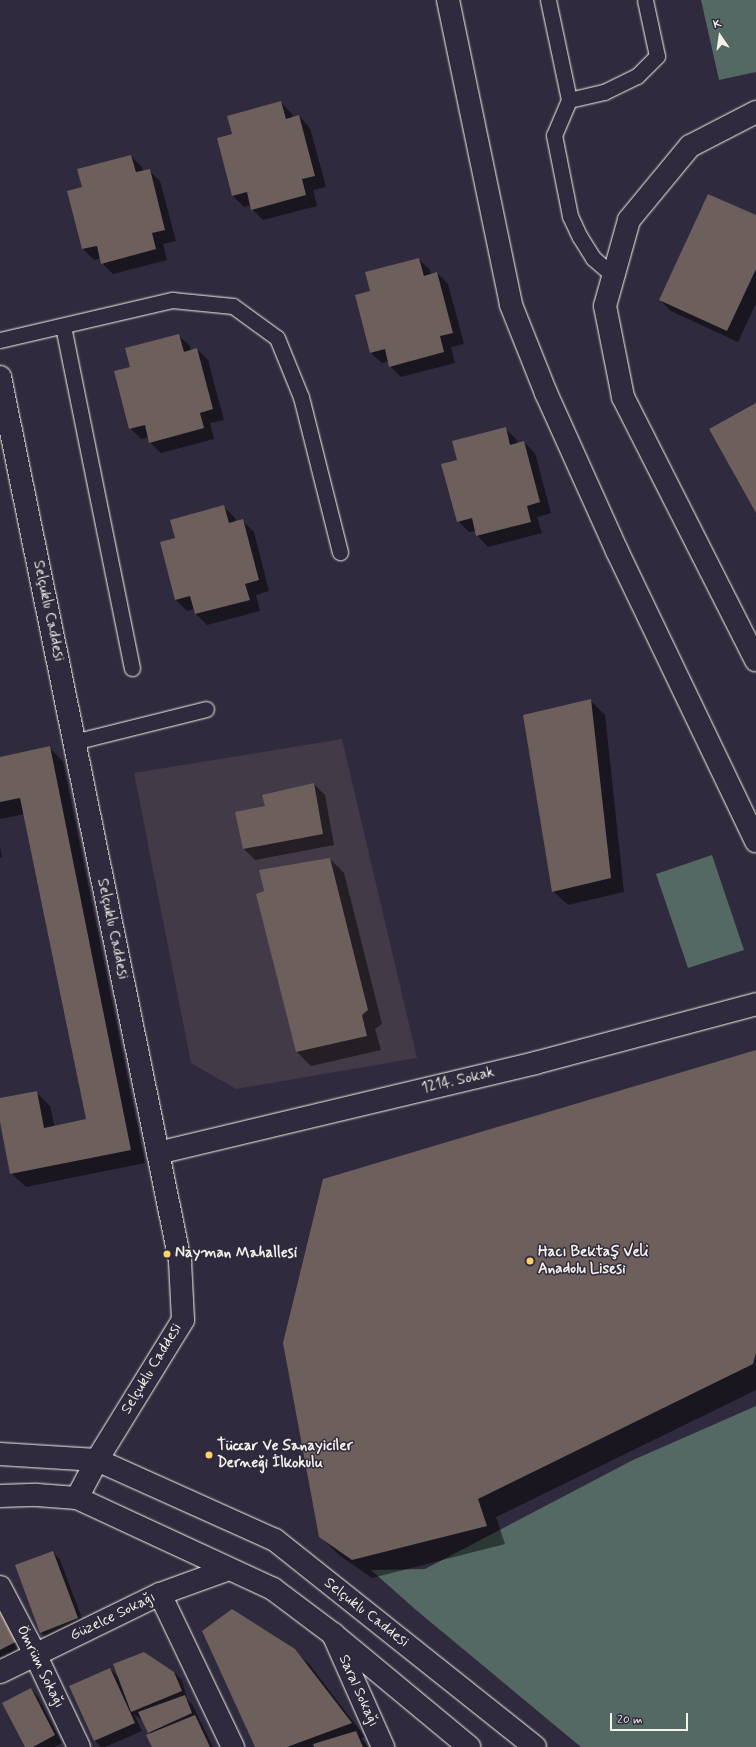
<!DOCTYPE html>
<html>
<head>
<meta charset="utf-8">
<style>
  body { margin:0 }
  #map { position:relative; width:756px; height:1747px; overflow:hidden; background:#2f2a3d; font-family:Mynerve,sans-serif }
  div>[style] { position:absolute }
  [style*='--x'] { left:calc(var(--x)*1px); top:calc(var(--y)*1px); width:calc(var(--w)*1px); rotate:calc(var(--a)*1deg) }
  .built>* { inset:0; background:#423a46 }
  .green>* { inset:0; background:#546963 }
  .shadow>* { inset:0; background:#0007 }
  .building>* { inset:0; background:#6d5f5b }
  .roads { filter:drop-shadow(0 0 1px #f4f1e8) drop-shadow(0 0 1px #f4f1e8) }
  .service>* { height:15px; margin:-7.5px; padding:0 7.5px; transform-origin:7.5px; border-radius:7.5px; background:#2f2a3d }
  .minor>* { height:22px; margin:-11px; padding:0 11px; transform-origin:11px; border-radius:11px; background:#2f2a3d }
  .tertiary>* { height:22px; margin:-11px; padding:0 11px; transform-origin:11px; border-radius:11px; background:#2f2a3d }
  .primary>* { height:22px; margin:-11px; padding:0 11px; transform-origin:11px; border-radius:11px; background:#2f2a3d }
  .dots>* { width:11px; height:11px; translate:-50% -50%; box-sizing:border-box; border:2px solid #2f2a3d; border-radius:50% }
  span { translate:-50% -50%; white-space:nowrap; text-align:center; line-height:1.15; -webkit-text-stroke:3px #2f2a3d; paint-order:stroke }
  .street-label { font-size:15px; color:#f4f1e8 }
  .poi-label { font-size:15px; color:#f4f1e8; font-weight:700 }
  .left { translate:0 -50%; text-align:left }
  .north { position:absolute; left:700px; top:16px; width:40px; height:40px; -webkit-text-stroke:3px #2f2a3d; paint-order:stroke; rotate:347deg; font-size:11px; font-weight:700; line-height:16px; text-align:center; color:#f4f1e8 }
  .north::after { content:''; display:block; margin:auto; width:14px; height:18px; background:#f4f1e8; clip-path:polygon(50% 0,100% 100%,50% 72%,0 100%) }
  .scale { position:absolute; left:610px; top:1713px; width:78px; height:18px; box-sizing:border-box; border:2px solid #f4f1e8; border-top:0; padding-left:5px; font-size:12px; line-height:14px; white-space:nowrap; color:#f4f1e8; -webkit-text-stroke:3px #2f2a3d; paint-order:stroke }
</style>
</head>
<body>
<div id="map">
  <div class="built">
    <i style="clip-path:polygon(342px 739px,417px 1058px,236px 1089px,191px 1063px,134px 773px)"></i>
  </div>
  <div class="green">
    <i style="clip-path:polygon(701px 0,756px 0,756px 72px,719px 80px)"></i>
    <i style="clip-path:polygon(712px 855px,744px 950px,688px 968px,656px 874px)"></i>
    <i style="clip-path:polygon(756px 1406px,756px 1747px,581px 1747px,416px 1610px,371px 1570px,425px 1569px,633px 1460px)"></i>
  </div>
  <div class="shadow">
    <i style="clip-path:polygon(281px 102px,292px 114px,293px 118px,299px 116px,310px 128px,326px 187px,313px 190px,317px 206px,263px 220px,252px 209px,251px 205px,244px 207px,233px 196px,233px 135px)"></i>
    <i style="clip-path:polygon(131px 156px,142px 167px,143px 171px,149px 170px,160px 181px,176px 241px,163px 244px,167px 260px,113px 274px,102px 263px,101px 258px,94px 260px,83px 249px,68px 192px,83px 188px)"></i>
    <i style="clip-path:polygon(756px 217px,756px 303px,738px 342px,671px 311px,660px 300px)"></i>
    <i style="clip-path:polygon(419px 259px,430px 270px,431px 275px,437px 273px,448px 284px,464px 344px,451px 347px,455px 363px,401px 377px,390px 366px,389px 361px,382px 363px,370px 352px,371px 292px)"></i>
    <i style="clip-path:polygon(178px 335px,190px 346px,191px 351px,197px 349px,208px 360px,224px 420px,210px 423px,214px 439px,161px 453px,150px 442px,149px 437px,141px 439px,130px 428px,131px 367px)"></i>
    <i style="clip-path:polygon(506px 429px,517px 440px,518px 444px,524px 442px,535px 453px,551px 513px,537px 517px,542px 533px,488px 547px,477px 535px,476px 531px,469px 532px,458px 521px,458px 461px)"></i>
    <i style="clip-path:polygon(224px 507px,235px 518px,236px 522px,242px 520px,254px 532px,269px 591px,256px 595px,260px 611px,207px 625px,196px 614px,194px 609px,187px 611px,176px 600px,176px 539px)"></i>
    <i style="clip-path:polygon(591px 701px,605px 715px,624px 892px,568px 905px,553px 891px)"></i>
    <i style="clip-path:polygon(49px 747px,63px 762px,145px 1163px,26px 1187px,11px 1173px,0 1117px,0 1099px,36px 1092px,50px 1106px,55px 1127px,87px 1120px,25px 814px,0 819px,0 758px)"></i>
    <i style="clip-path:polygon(314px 784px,325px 795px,334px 845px,255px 860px,244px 849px,236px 813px,266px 807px)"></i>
    <i style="clip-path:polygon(0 847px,2px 857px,0 858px)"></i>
    <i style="clip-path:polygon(330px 859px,344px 873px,382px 1024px,375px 1029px,381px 1050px,311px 1066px,297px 1052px,257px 894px,265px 892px)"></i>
    <i style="clip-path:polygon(756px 1051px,756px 1390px,496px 1517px,505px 1544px,372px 1578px,339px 1555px,320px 1536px)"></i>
    <i style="clip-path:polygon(53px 1552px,60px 1560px,85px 1626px,48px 1640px,41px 1632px)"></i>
    <i style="clip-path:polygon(0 1592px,35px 1648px,0 1667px)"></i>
    <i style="clip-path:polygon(294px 1650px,309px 1664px,365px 1737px,361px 1738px,368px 1747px,256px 1747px)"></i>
    <i style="clip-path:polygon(110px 1669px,119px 1678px,174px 1672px,182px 1680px,187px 1699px,192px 1704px,213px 1747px,153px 1747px,151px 1735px,142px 1718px,140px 1719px,134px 1714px,142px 1731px,105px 1747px,101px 1747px,95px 1741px)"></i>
    <i style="clip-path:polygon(31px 1689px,38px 1697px,62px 1743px,55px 1747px,26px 1747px)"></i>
  </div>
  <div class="building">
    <i style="clip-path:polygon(281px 101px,286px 119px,299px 115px,315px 176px,302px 179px,306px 195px,251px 210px,247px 192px,232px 196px,217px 138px,232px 134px,227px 116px)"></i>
    <i style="clip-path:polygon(131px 155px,136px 172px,150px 169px,165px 230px,152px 233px,156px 249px,101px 264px,97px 246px,82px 249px,67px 191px,82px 187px,77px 169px)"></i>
    <i style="clip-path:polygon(708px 194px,756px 215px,756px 269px,727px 331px,659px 300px)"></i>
    <i style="clip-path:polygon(419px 258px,424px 276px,437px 272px,453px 333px,440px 336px,444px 352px,389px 367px,385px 349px,370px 353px,355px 295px,370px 291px,365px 272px)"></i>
    <i style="clip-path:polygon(179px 334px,184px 352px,197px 348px,213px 409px,200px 413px,204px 428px,149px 443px,145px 425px,129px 429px,114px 371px,130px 367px,125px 348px)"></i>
    <i style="clip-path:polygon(756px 403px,756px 513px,709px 429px)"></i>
    <i style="clip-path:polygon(506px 427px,510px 445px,524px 441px,540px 502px,527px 506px,531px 522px,476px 536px,472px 518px,457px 522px,441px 464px,457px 460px,452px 441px)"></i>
    <i style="clip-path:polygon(224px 505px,229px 523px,243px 519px,259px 580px,245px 584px,250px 600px,195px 614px,190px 596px,175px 600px,160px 542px,175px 538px,170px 520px)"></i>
    <i style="clip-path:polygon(591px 699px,611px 878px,552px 892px,523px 715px)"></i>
    <i style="clip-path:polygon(50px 746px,131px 1150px,10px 1174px,0 1122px,0 1098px,37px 1091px,44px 1128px,86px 1119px,20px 798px,0 802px,0 757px)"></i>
    <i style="clip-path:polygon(314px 783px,323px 834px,243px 849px,235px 812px,265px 806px,262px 795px)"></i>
    <i style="clip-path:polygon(330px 858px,368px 1010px,362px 1015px,367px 1036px,296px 1052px,256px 894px,264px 891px,259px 870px)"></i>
    <i style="clip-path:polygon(756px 1050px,756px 1353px,753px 1364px,478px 1499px,487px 1526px,352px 1560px,319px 1537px,283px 1343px,323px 1179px)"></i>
    <i style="clip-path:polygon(53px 1551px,78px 1618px,40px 1633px,15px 1565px)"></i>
    <i style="clip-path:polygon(0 1590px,25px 1637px,0 1650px)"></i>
    <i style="clip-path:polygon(232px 1609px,295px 1649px,352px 1723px,287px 1747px,255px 1747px,202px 1631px)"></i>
    <i style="clip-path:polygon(144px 1652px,174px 1672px,182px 1691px,131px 1712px,113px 1664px)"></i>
    <i style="clip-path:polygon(110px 1668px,135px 1723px,94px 1741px,69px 1686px)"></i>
    <i style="clip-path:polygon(31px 1688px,55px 1735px,33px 1747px,25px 1747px,2px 1703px)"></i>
    <i style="clip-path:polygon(185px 1695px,192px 1713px,148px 1733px,138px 1712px)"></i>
    <i style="clip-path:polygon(195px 1715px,210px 1747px,152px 1747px,146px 1735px)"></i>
    <i style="clip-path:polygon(356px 1731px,363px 1747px,314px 1747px,313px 1744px)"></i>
  </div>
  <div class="roads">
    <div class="service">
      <i style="--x:548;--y:0;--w:102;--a:78.1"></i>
      <i style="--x:569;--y:100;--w:38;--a:113"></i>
      <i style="--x:554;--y:135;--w:83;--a:78.8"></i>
      <i style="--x:570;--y:216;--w:23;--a:65"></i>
      <i style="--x:580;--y:237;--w:25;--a:58"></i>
      <i style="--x:593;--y:258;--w:28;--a:41"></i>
      <i style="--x:569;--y:100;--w:36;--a:-13"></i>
      <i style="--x:604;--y:92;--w:37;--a:-26"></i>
      <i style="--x:637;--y:76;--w:28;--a:-45"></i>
      <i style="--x:657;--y:56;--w:57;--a:-102.1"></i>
      <i style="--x:63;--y:326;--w:349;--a:78.6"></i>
      <i style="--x:0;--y:340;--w:177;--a:-13.1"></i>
      <i style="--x:172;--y:300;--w:61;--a:5.6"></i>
      <i style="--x:233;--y:306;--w:54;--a:36"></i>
      <i style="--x:277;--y:338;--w:64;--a:67.9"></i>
      <i style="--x:301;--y:397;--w:160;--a:75.9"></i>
      <i style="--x:74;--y:742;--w:136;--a:-14"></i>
    </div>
    <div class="minor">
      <i style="--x:448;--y:0;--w:311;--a:78.3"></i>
      <i style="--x:511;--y:305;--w:95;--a:68.3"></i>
      <i style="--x:546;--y:393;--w:173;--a:65.8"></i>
      <i style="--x:617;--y:551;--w:322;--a:64.4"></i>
      <i style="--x:756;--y:112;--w:74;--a:152.7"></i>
      <i style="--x:690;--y:146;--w:96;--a:129.5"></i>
      <i style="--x:629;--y:220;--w:89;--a:105.6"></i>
      <i style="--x:605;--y:306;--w:93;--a:78.8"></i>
      <i style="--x:623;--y:397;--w:295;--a:63.2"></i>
      <i style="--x:158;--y:1153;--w:388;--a:-13.4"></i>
      <i style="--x:535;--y:1063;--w:229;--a:-14.9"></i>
      <i style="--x:0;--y:1587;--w:76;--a:62.4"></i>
      <i style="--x:35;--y:1654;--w:103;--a:64.7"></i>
      <i style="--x:160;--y:1594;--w:170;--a:64.5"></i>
      <i style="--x:333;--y:1634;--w:124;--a:66.1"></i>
      <i style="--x:0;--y:1672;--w:178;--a:-26"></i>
      <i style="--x:160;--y:1594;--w:73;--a:-19.9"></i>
    </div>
    <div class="tertiary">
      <i style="--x:0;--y:377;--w:902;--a:78.49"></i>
      <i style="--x:180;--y:1261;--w:59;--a:87.1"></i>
      <i style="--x:183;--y:1320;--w:164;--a:121.6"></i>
      <i style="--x:97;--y:1460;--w:43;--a:117.8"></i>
    </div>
    <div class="primary">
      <i style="--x:0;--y:1454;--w:97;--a:3.5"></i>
      <i style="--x:97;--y:1460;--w:195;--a:24.2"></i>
      <i style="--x:275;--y:1540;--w:332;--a:38.5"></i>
      <i style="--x:0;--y:1496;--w:37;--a:-2"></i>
      <i style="--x:37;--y:1495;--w:40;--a:4.3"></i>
      <i style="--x:77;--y:1498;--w:216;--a:24.9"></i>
      <i style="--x:273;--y:1589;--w:75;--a:36.9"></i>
      <i style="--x:333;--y:1634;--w:177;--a:39.7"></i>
    </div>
  </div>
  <div class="dots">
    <i style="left:167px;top:1254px;background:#ffd166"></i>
    <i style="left:530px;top:1261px;background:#ffd166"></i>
    <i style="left:209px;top:1455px;background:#ffd166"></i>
  </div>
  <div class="street-label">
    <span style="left:48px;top:611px;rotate:78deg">Selçuklu Caddesi</span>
    <span style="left:112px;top:929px;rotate:78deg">Selçuklu Caddesi</span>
    <span style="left:458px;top:1081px;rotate:-13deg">1214. Sokak</span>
    <span style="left:152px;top:1369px;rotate:-59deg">Selçuklu Caddesi</span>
    <span style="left:366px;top:1613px;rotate:38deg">Selçuklu Caddesi</span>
    <span style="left:113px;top:1617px;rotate:-26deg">Güzelce Sokağı</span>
    <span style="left:40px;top:1667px;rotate:64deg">Ömrüm Sokağı</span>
    <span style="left:358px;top:1691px;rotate:66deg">Saral Sokağı</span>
  </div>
  <div class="poi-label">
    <span class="left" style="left:538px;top:1261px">Hacı Bektaş Veli<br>Anadolu Lisesi</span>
    <span class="left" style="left:175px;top:1254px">Nayman Mahallesi</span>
    <span class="left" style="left:217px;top:1455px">Tüccar Ve Sanayiciler<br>Derneği İlkokulu</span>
  </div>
  <div class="north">K</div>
  <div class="scale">20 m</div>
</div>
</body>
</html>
